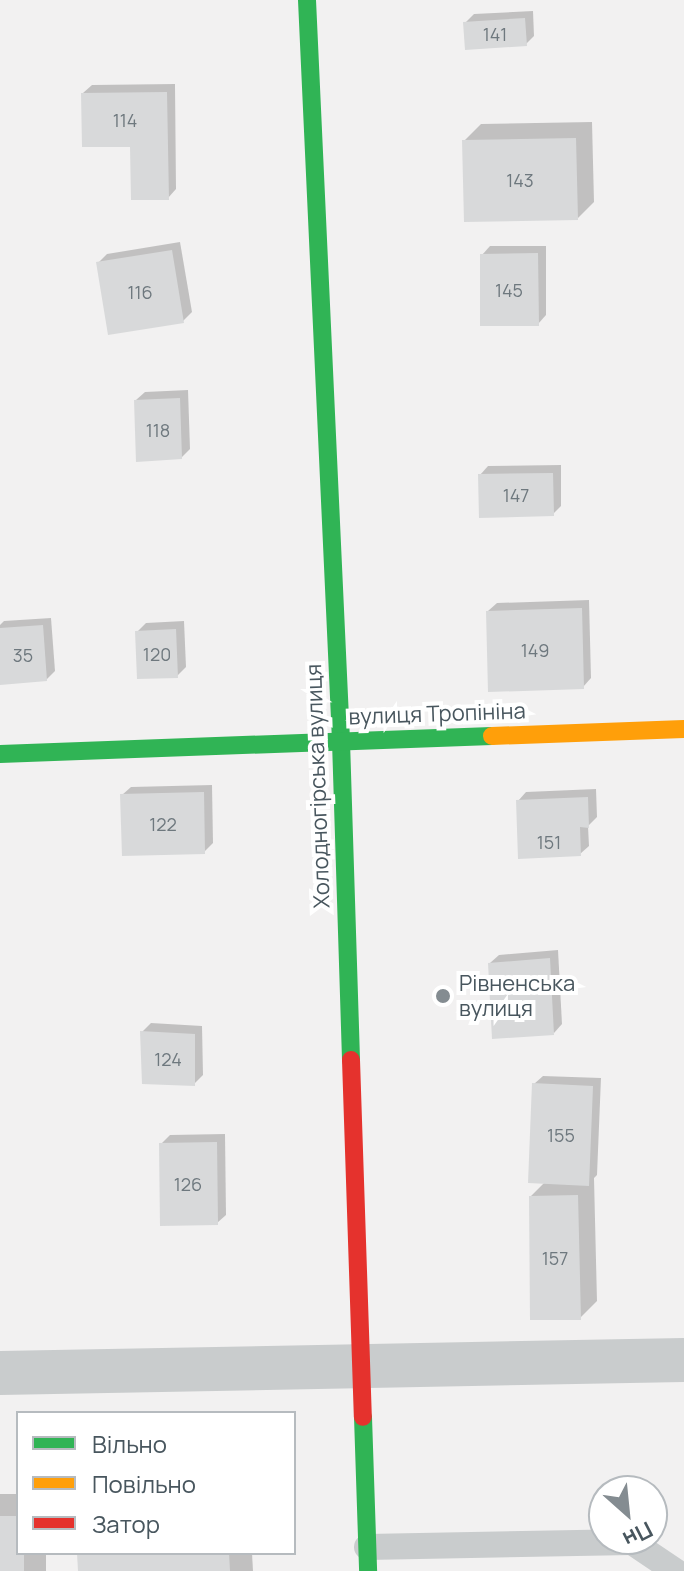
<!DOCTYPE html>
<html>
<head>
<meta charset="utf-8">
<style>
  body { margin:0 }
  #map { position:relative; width:684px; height:1571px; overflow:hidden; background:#f2f1f1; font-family:Manrope,sans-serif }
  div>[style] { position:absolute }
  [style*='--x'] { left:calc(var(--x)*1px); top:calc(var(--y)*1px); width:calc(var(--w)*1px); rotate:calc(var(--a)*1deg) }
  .shadow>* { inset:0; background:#0003 }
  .building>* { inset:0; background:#d8d9da }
  .lane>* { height:26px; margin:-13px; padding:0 13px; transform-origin:13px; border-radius:13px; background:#c9cccd }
  .street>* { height:44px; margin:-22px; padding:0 22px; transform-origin:22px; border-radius:22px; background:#c9cccd }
  .fast>* { height:18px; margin:-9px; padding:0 9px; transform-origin:9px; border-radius:9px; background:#30b455 }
  .slow>* { height:18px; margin:-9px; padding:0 9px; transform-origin:9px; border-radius:9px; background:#ff9f0a }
  .jam>* { height:18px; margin:-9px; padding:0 9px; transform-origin:9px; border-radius:9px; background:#e5322d }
  .dots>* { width:22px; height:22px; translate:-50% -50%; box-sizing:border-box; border:4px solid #fff; border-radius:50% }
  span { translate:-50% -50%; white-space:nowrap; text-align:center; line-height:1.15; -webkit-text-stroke:8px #fff; paint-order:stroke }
  .number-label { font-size:18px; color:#6e787e }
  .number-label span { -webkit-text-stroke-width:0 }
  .street-label { font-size:22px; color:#48565e }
  .poi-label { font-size:22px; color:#48565e }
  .left { translate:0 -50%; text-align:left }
  .legend { position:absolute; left:16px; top:1411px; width:280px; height:144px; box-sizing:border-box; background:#fff; border:2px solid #b6bbbf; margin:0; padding:10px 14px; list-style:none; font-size:24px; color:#48565e }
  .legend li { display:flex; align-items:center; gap:16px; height:40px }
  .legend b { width:40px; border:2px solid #b6bbbf }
  .north { position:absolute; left:588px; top:1475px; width:80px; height:80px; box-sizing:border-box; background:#fff; border:2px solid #b6bbbf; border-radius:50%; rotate:153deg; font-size:22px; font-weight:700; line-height:32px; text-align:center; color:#48565e }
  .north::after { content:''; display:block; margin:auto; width:28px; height:36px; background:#848c91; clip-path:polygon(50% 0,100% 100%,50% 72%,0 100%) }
</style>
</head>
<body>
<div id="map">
  <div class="shadow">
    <i style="clip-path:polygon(533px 11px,534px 36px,526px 44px,465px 23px,474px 14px)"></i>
    <i style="clip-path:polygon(175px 84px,176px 189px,168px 198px,132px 145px,83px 93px,92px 85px)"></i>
    <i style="clip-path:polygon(592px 122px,594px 202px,578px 218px,464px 141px,481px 124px)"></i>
    <i style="clip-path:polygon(180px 242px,192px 312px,183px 321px,98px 263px,107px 254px)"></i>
    <i style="clip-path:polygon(490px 246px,546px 246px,546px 315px,538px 324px,482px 255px)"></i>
    <i style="clip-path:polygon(188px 390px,190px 449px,181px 458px,136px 400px,145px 392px)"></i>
    <i style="clip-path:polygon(561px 465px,561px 506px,553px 514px,480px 475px,488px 466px)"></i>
    <i style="clip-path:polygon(589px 600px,591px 678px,583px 687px,488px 611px,497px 603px)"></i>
    <i style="clip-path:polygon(51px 618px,55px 671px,46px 680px,0 683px,0 625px,4px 621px)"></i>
    <i style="clip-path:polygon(184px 621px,186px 667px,177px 676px,138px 631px,146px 623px)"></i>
    <i style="clip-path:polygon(212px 785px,213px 843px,204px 852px,122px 795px,131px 787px)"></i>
    <i style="clip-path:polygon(596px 789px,597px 817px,588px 826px,589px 846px,580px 854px,518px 801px,526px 792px)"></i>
    <i style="clip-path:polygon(558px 950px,562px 1024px,554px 1033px,490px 963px,499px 955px)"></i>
    <i style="clip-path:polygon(151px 1023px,202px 1026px,203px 1075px,194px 1084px,142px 1032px)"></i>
    <i style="clip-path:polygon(543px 1076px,601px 1078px,597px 1175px,594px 1178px,597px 1301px,580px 1318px,531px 1196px,545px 1182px,534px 1084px)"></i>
    <i style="clip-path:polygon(225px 1134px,226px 1215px,217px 1223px,161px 1144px,170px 1135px)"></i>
    <i style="clip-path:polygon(0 1494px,18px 1494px,18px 1553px,46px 1553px,46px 1571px,0 1571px)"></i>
    <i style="clip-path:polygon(79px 1553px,252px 1553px,253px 1571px,80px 1571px)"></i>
  </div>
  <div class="building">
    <i style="clip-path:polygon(525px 18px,527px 46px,465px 50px,463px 22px)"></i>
    <i style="clip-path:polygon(167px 92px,169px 200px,131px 200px,130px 147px,82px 147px,81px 93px)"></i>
    <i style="clip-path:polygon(576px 138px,578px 220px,464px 222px,462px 140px)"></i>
    <i style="clip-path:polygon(172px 250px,184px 323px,108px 335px,96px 262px)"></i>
    <i style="clip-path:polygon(538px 253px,539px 326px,480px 326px,480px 254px)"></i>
    <i style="clip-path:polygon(180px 398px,182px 459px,136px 462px,134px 400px)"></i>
    <i style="clip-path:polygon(553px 473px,554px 516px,479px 518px,478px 474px)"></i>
    <i style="clip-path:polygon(582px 608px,584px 689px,488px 692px,486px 611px)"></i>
    <i style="clip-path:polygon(43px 625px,47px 681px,0 685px,0 628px)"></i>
    <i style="clip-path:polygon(176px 629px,178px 678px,137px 679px,135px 631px)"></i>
    <i style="clip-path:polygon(204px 792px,205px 854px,122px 856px,120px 794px)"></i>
    <i style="clip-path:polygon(588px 797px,589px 828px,580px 827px,581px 856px,518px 859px,516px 800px)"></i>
    <i style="clip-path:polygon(550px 958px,554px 1035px,492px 1039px,488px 963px)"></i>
    <i style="clip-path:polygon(140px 1031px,195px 1034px,195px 1086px,142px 1084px)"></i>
    <i style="clip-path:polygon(532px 1083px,593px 1086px,589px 1186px,528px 1183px)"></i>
    <i style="clip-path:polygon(217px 1142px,218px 1225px,160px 1226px,159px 1143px)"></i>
    <i style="clip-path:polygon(578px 1195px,581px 1320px,530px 1320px,529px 1196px)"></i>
    <i style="clip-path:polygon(0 1516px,18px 1516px,18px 1553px,24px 1553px,24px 1571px,0 1571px)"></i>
    <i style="clip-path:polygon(77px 1553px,229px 1553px,230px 1571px,78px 1571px)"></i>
  </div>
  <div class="lane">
    <i style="--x:367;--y:1547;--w:265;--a:-1.1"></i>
    <i style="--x:632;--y:1542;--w:52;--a:34"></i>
  </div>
  <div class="street">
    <i style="--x:0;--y:1373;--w:684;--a:-1.09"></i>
  </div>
  <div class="fast">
    <i style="--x:307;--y:0;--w:742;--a:87.37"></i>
    <i style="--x:341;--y:741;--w:319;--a:88.2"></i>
    <i style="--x:0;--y:754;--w:492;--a:-2.1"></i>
    <i style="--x:363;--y:1417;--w:154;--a:88.1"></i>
  </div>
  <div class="slow">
    <i style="--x:492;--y:736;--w:192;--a:-2.1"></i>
  </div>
  <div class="jam">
    <i style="--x:351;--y:1060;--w:357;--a:88.1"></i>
  </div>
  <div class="dots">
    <i style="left:443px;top:996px;background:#848c91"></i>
  </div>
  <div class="number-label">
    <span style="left:495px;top:34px">141</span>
    <span style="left:125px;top:120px">114</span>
    <span style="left:520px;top:180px">143</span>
    <span style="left:509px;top:290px">145</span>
    <span style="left:140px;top:292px">116</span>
    <span style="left:158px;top:430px">118</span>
    <span style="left:516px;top:495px">147</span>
    <span style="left:535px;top:650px">149</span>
    <span style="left:157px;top:654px">120</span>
    <span style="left:23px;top:655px">35</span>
    <span style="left:163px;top:824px">122</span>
    <span style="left:549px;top:842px">151</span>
    <span style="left:168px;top:1059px">124</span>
    <span style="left:561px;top:1135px">155</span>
    <span style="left:188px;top:1184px">126</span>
    <span style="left:555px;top:1258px">157</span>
  </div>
  <div class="street-label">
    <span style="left:437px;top:714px;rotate:-2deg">вулиця Тропініна</span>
    <span style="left:318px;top:786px;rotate:-92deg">Холодногірська вулиця</span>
  </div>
  <div class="poi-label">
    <span class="left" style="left:459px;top:996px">Рівненська<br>вулиця</span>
  </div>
  <ul class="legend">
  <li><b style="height:10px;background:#30b455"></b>Вільно</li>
  <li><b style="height:10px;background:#ff9f0a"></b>Повільно</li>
  <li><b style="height:10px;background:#e5322d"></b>Затор</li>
  </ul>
  <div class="north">Пн</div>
</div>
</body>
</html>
